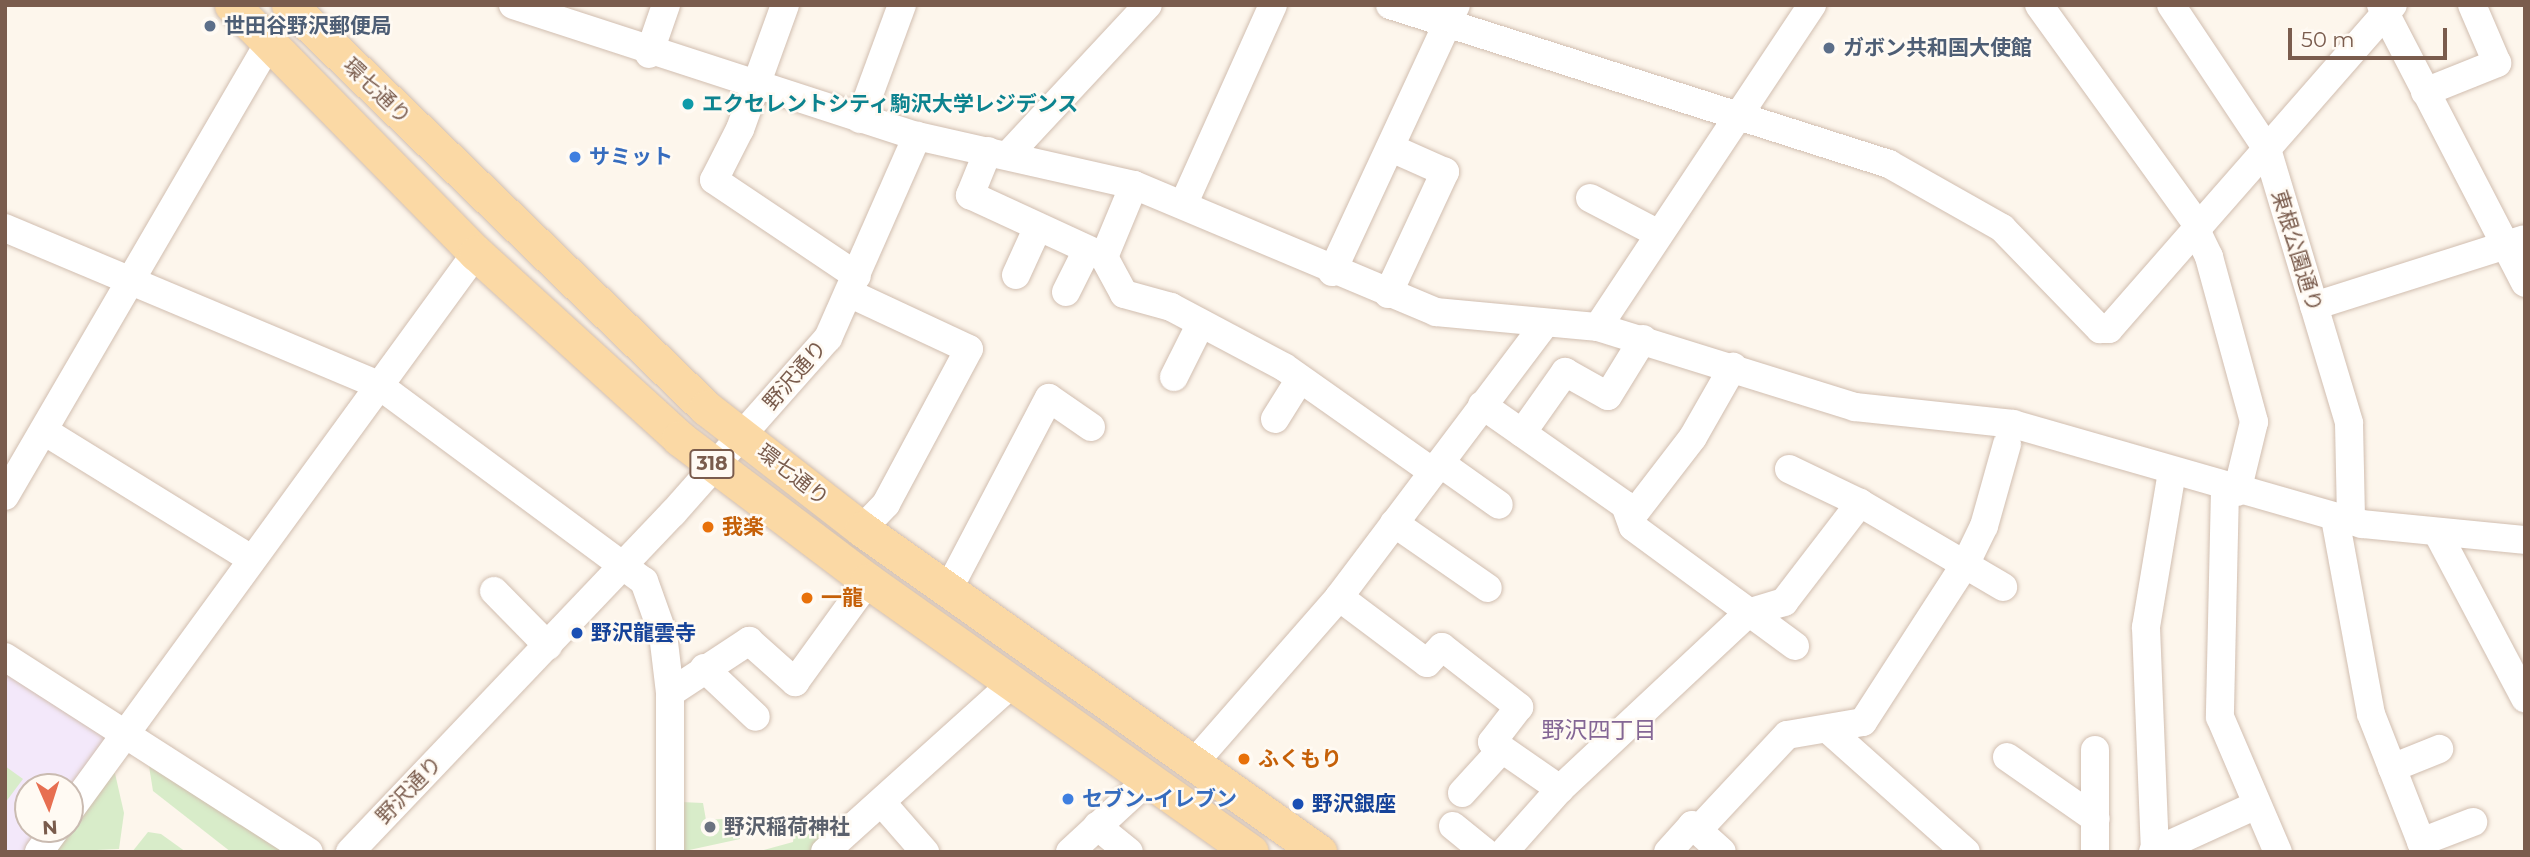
<!DOCTYPE html>
<html>
<head>
<meta charset="utf-8">
<style>
  body { margin:0 }
  #map { position:relative; width:2530px; height:857px; overflow:hidden; background:#fdf6ec; font-family:Montserrat,"Noto Sans JP",sans-serif }
  div>[style] { position:absolute }
  [style*='--x'] { left:calc(var(--x)*1px); top:calc(var(--y)*1px); width:calc(var(--w)*1px); rotate:calc(var(--a)*1deg) }
  .education>* { inset:0; background:#f3e8fa }
  .green>* { inset:0; background:#d8ecc9 }
  .roads { filter:drop-shadow(0 0 2px #d1beb0) drop-shadow(0 0 2px #d1beb0) }
  .minor>* { height:28px; margin:-14px; padding:0 14px; transform-origin:14px; border-radius:14px; background:#fff }
  .major>* { height:35px; margin:-17.5px; padding:0 17.5px; transform-origin:17.5px; border-radius:17.5px; background:#fbd9a5 }
  .dots>* { width:19px; height:19px; translate:-50% -50%; box-sizing:border-box; border:4px solid #fffaf3; border-radius:50% }
  span { translate:-50% -50%; white-space:nowrap; text-align:center; line-height:1.15; -webkit-text-stroke:5px #fffaf3; paint-order:stroke }
  .shield-label span { padding:2px 5px; background:#fffaf3; border:2px solid; border-radius:5px; -webkit-text-stroke-width:0 }
  .shield-label { font-size:19px; color:#7a5c4d; font-weight:700 }
  .service-label { font-size:21px; color:#4e5e75; font-weight:700 }
  .left { translate:0 -50%; text-align:left }
  .street-label { font-size:21px; color:#7a5c4d }
  .culture-label { font-size:21px; color:#0d838f; font-weight:700 }
  .shop-label { font-size:21px; color:#366cbe; font-weight:700 }
  .food-label { font-size:21px; color:#c56008; font-weight:700 }
  .transit-label { font-size:21px; color:#164399; font-weight:700 }
  .worship-label { font-size:21px; color:#5b616d; font-weight:700 }
  .neighbourhood-label { font-size:23px; color:#846695 }
  .frame { position:absolute; inset:0; border:7px solid #7a5c4d; pointer-events:none }
  .north { position:absolute; left:14px; top:773px; width:70px; height:70px; box-sizing:border-box; background:#fffaf3; border:2px solid #cabbb1; border-radius:50%; rotate:177deg; font-size:19px; font-weight:700; line-height:28px; text-align:center; color:#7a5c4d }
  .north::after { content:''; display:block; margin:auto; width:24px; height:32px; background:#e76f51; clip-path:polygon(50% 0,100% 100%,50% 72%,0 100%) }
  .scale { position:absolute; left:2288px; top:28px; width:159px; height:32px; box-sizing:border-box; border:4px solid #7a5c4d; border-top:0; padding-left:9px; font-size:21px; line-height:24px; white-space:nowrap; color:#7a5c4d; -webkit-text-stroke:5px #fffaf3; paint-order:stroke }
</style>
</head>
<body>
<div id="map">
  <div class="education">
    <i style="clip-path:polygon(5px 668px,105px 733px,106px 741px,70px 787px,28px 787px,28px 829px,43px 829px,27px 852px,5px 852px)"></i>
  </div>
  <div class="green">
    <i style="clip-path:polygon(5px 766px,23px 779px,5px 803px)"></i>
    <i style="clip-path:polygon(149px 766px,288px 852px,231px 852px,153px 791px)"></i>
    <i style="clip-path:polygon(114px 769px,124px 813px,119px 849px,52px 852px)"></i>
    <i style="clip-path:polygon(681px 802px,703px 803px,706px 820px,739px 818px,740px 839px,680px 852px)"></i>
    <i style="clip-path:polygon(796px 818px,827px 839px,813px 852px,756px 852px,793px 842px)"></i>
    <i style="clip-path:polygon(148px 832px,161px 834px,186px 852px,132px 852px)"></i>
  </div>
  <div class="roads">
    <div class="minor">
      <i style="--x:513;--y:5;--w:425;--a:18"></i>
      <i style="--x:917;--y:136;--w:222;--a:12.7"></i>
      <i style="--x:1134;--y:185;--w:328;--a:22.8"></i>
      <i style="--x:1436;--y:312;--w:163;--a:5.3"></i>
      <i style="--x:1598;--y:327;--w:269;--a:17.3"></i>
      <i style="--x:1855;--y:407;--w:159;--a:6.1"></i>
      <i style="--x:2013;--y:424;--w:363;--a:16"></i>
      <i style="--x:2362;--y:524;--w:164;--a:5.6"></i>
      <i style="--x:785;--y:5;--w:132;--a:109.9"></i>
      <i style="--x:740;--y:129;--w:57;--a:117"></i>
      <i style="--x:714;--y:180;--w:172;--a:33.9"></i>
      <i style="--x:1390;--y:5;--w:524;--a:17.67"></i>
      <i style="--x:1889;--y:164;--w:130;--a:29.5"></i>
      <i style="--x:2002;--y:228;--w:141;--a:45.9"></i>
      <i style="--x:2100;--y:329;--w:9;--a:0"></i>
      <i style="--x:2109;--y:329;--w:431;--a:-48.8"></i>
      <i style="--x:2039;--y:5;--w:274;--a:54.2"></i>
      <i style="--x:2171;--y:5;--w:173;--a:56.3"></i>
      <i style="--x:2267;--y:149;--w:286;--a:73.3"></i>
      <i style="--x:2349;--y:423;--w:98;--a:88.8"></i>
      <i style="--x:2381;--y:5;--w:313;--a:62.6"></i>
      <i style="--x:649;--y:54;--w:52;--a:-70.9"></i>
      <i style="--x:2425;--y:92;--w:78;--a:-21.9"></i>
      <i style="--x:2497;--y:63;--w:63;--a:-113.3"></i>
      <i style="--x:860;--y:119;--w:121;--a:-69.8"></i>
      <i style="--x:988;--y:151;--w:48;--a:112.2"></i>
      <i style="--x:970;--y:195;--w:148;--a:24.8"></i>
      <i style="--x:1104;--y:257;--w:42;--a:61.6"></i>
      <i style="--x:1124;--y:294;--w:49;--a:15.5"></i>
      <i style="--x:1171;--y:307;--w:128;--a:28"></i>
      <i style="--x:1284;--y:367;--w:182;--a:35.2"></i>
      <i style="--x:1008;--y:155;--w:205;--a:-47"></i>
      <i style="--x:1590;--y:198;--w:78;--a:27.6"></i>
      <i style="--x:1184;--y:203;--w:217;--a:-65.8"></i>
      <i style="--x:5;--y:228;--w:407;--a:22.8"></i>
      <i style="--x:380;--y:386;--w:328;--a:36.5"></i>
      <i style="--x:644;--y:581;--w:56;--a:70.3"></i>
      <i style="--x:663;--y:634;--w:59;--a:83.2"></i>
      <i style="--x:670;--y:693;--w:159;--a:90"></i>
      <i style="--x:2196;--y:230;--w:30;--a:64"></i>
      <i style="--x:2209;--y:257;--w:171;--a:74.7"></i>
      <i style="--x:2254;--y:422;--w:72;--a:103.7"></i>
      <i style="--x:1104;--y:257;--w:78;--a:-67.4"></i>
      <i style="--x:1332;--y:272;--w:294;--a:-65.1"></i>
      <i style="--x:1016;--y:275;--w:51;--a:-65.5"></i>
      <i style="--x:1066;--y:292;--w:45;--a:-63.4"></i>
      <i style="--x:851;--y:294;--w:130;--a:25"></i>
      <i style="--x:969;--y:349;--w:176;--a:118.2"></i>
      <i style="--x:886;--y:504;--w:35;--a:134"></i>
      <i style="--x:1388;--y:294;--w:135;--a:-65"></i>
      <i style="--x:1445;--y:172;--w:59;--a:-156"></i>
      <i style="--x:2314;--y:306;--w:221;--a:-17.6"></i>
      <i style="--x:1598;--y:327;--w:387;--a:-56.4"></i>
      <i style="--x:1174;--y:377;--w:60;--a:-63.4"></i>
      <i style="--x:1482;--y:405;--w:174;--a:35"></i>
      <i style="--x:1625;--y:505;--w:23;--a:70"></i>
      <i style="--x:1633;--y:527;--w:201;--a:36.3"></i>
      <i style="--x:1275;--y:419;--w:47;--a:-58"></i>
      <i style="--x:44;--y:431;--w:243;--a:31.7"></i>
      <i style="--x:1522;--y:433;--w:75;--a:-54.8"></i>
      <i style="--x:1565;--y:372;--w:49;--a:29.2"></i>
      <i style="--x:1608;--y:396;--w:67;--a:-58.4"></i>
      <i style="--x:1440;--y:463;--w:72;--a:35.4"></i>
      <i style="--x:1789;--y:469;--w:79;--a:25.6"></i>
      <i style="--x:1860;--y:503;--w:166;--a:30.4"></i>
      <i style="--x:2225;--y:490;--w:227;--a:91.3"></i>
      <i style="--x:2220;--y:717;--w:147;--a:66.8"></i>
      <i style="--x:5;--y:496;--w:527;--a:-59.78"></i>
      <i style="--x:1633;--y:515;--w:98;--a:-52.4"></i>
      <i style="--x:1693;--y:437;--w:81;--a:-60.3"></i>
      <i style="--x:2335;--y:518;--w:199;--a:79.6"></i>
      <i style="--x:2371;--y:714;--w:148;--a:68.6"></i>
      <i style="--x:1394;--y:523;--w:114;--a:34.7"></i>
      <i style="--x:2438;--y:534;--w:186;--a:62.1"></i>
      <i style="--x:948;--y:590;--w:217;--a:-62.3"></i>
      <i style="--x:1049;--y:398;--w:51;--a:34.6"></i>
      <i style="--x:494;--y:591;--w:77;--a:45.5"></i>
      <i style="--x:1339;--y:597;--w:110;--a:36.9"></i>
      <i style="--x:1427;--y:663;--w:22;--a:-47"></i>
      <i style="--x:1442;--y:647;--w:98;--a:37.9"></i>
      <i style="--x:1519;--y:707;--w:44;--a:127.6"></i>
      <i style="--x:1492;--y:742;--w:83;--a:34.7"></i>
      <i style="--x:5;--y:657;--w:361;--a:32.7"></i>
      <i style="--x:704;--y:668;--w:71;--a:43.3"></i>
      <i style="--x:670;--y:693;--w:95;--a:-33.4"></i>
      <i style="--x:749;--y:641;--w:62;--a:41.7"></i>
      <i style="--x:795;--y:682;--w:125;--a:-54.1"></i>
      <i style="--x:1830;--y:731;--w:182;--a:41.7"></i>
      <i style="--x:2007;--y:757;--w:108;--a:34.9"></i>
      <i style="--x:1193;--y:764;--w:222;--a:-48.8"></i>
      <i style="--x:1339;--y:597;--w:342;--a:-53"></i>
      <i style="--x:2392;--y:768;--w:51;--a:-22"></i>
      <i style="--x:1462;--y:793;--w:58;--a:-47.8"></i>
      <i style="--x:883;--y:804;--w:64;--a:48.8"></i>
      <i style="--x:70;--y:810;--w:689;--a:-53.91"></i>
      <i style="--x:1097;--y:826;--w:41;--a:39.1"></i>
      <i style="--x:1453;--y:826;--w:41;--a:39.1"></i>
      <i style="--x:1698;--y:830;--w:130;--a:-46.9"></i>
      <i style="--x:1787;--y:735;--w:77;--a:-9.7"></i>
      <i style="--x:1863;--y:722;--w:189;--a:-57.1"></i>
      <i style="--x:1966;--y:563;--w:41;--a:-64.1"></i>
      <i style="--x:1984;--y:526;--w:85;--a:-74.3"></i>
      <i style="--x:2421;--y:842;--w:56;--a:-21"></i>
      <i style="--x:39;--y:852;--w:29;--a:-54"></i>
      <i style="--x:350;--y:852;--w:468;--a:-46.4"></i>
      <i style="--x:673;--y:513;--w:234;--a:-48.5"></i>
      <i style="--x:828;--y:338;--w:221;--a:-66.2"></i>
      <i style="--x:825;--y:852;--w:253;--a:-42"></i>
      <i style="--x:1070;--y:852;--w:106;--a:-42.7"></i>
      <i style="--x:1504;--y:852;--w:84;--a:-48.4"></i>
      <i style="--x:1560;--y:789;--w:258;--a:-43.1"></i>
      <i style="--x:1748;--y:613;--w:38;--a:-17"></i>
      <i style="--x:1784;--y:602;--w:125;--a:-52.5"></i>
      <i style="--x:1668;--y:852;--w:36;--a:-48"></i>
      <i style="--x:1692;--y:825;--w:40;--a:42"></i>
      <i style="--x:2095;--y:852;--w:102;--a:-90"></i>
      <i style="--x:2153;--y:852;--w:113;--a:-24.5"></i>
      <i style="--x:2155;--y:852;--w:225;--a:-92.3"></i>
      <i style="--x:2146;--y:627;--w:157;--a:-80.5"></i>
    </div>
    <div class="major">
      <i style="--x:232;--y:5;--w:348;--a:45.5"></i>
      <i style="--x:476;--y:253;--w:275;--a:42.3"></i>
      <i style="--x:679;--y:438;--w:237;--a:37.1"></i>
      <i style="--x:868;--y:581;--w:469;--a:35.3"></i>
      <i style="--x:289;--y:5;--w:580;--a:44.02"></i>
      <i style="--x:706;--y:408;--w:197;--a:37.8"></i>
      <i style="--x:862;--y:529;--w:560;--a:35.25"></i>
    </div>
  </div>
  <div class="dots">
    <i style="left:210px;top:26px;background:#5c6f8a"></i>
    <i style="left:1829px;top:48px;background:#5c6f8a"></i>
    <i style="left:688px;top:104px;background:#0f9aa8"></i>
    <i style="left:575px;top:157px;background:#3f7fe0"></i>
    <i style="left:708px;top:527px;background:#e8710a"></i>
    <i style="left:807px;top:598px;background:#e8710a"></i>
    <i style="left:577px;top:633px;background:#1a4fb4"></i>
    <i style="left:1244px;top:759px;background:#e8710a"></i>
    <i style="left:1068px;top:799px;background:#3f7fe0"></i>
    <i style="left:1298px;top:804px;background:#1a4fb4"></i>
    <i style="left:710px;top:827px;background:#6b7280"></i>
  </div>
  <div class="shield-label">
    <span style="left:712px;top:464px">318</span>
  </div>
  <div class="service-label">
    <span class="left" style="left:224px;top:26px">世田谷野沢郵便局</span>
    <span class="left" style="left:1843px;top:48px">ガボン共和国大使館</span>
  </div>
  <div class="street-label">
    <span style="left:377px;top:91px;rotate:44deg">環七通り</span>
    <span style="left:2297px;top:251px;rotate:73deg">東根公園通り</span>
    <span style="left:795px;top:375px;rotate:-49deg">野沢通り</span>
    <span style="left:793px;top:475px;rotate:38deg">環七通り</span>
    <span style="left:409px;top:790px;rotate:-46deg">野沢通り</span>
  </div>
  <div class="culture-label">
    <span class="left" style="left:702px;top:104px">エクセレントシティ駒沢大学レジデンス</span>
  </div>
  <div class="shop-label">
    <span class="left" style="left:589px;top:157px">サミット</span>
    <span class="left" style="left:1082px;top:799px">セブン-イレブン</span>
  </div>
  <div class="food-label">
    <span class="left" style="left:722px;top:527px">我楽</span>
    <span class="left" style="left:821px;top:598px">一龍</span>
    <span class="left" style="left:1258px;top:759px">ふくもり</span>
  </div>
  <div class="transit-label">
    <span class="left" style="left:591px;top:633px">野沢龍雲寺</span>
    <span class="left" style="left:1312px;top:804px">野沢銀座</span>
  </div>
  <div class="worship-label">
    <span class="left" style="left:724px;top:827px">野沢稲荷神社</span>
  </div>
  <div class="neighbourhood-label">
    <span style="left:1599px;top:730px">野沢四丁目</span>
  </div>
  <div class="frame"></div>
  <div class="north">N</div>
  <div class="scale">50 m</div>
</div>
</body>
</html>
